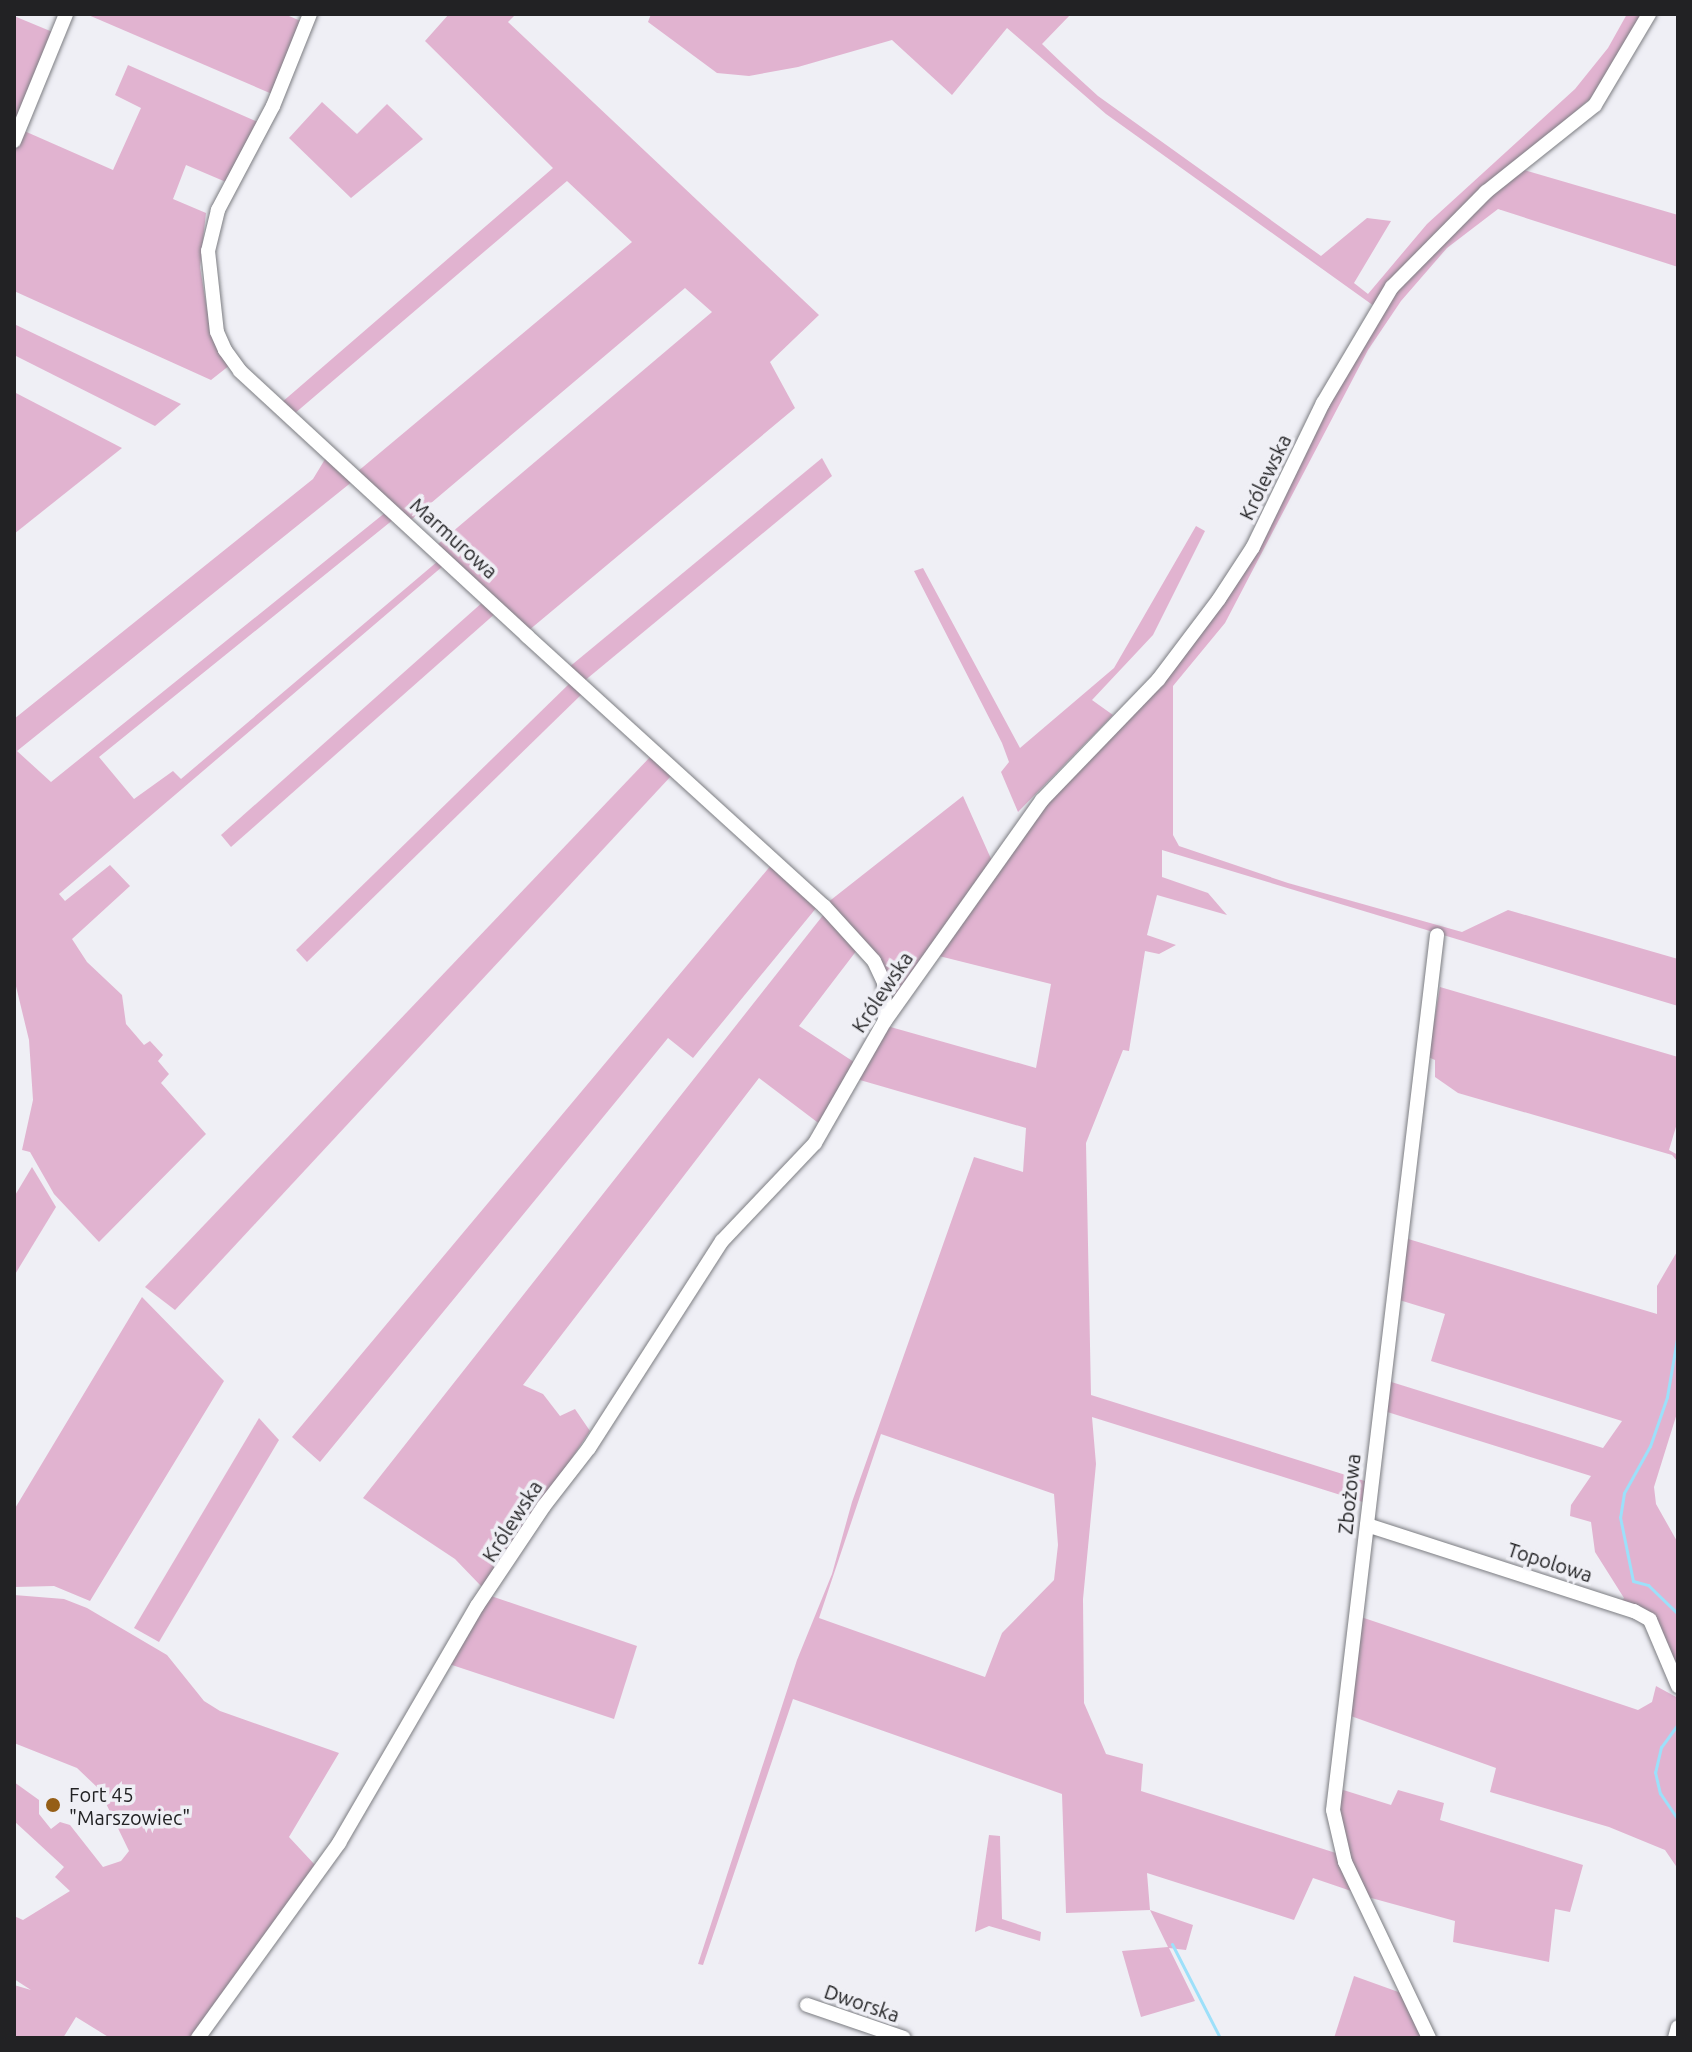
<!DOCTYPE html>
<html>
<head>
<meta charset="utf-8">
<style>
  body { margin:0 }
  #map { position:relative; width:1692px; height:2052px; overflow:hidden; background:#efeff5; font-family:Ubuntu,sans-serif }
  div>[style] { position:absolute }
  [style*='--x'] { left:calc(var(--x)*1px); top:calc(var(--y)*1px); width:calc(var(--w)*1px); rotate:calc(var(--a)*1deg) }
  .green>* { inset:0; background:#e1b3d0 }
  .stream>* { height:3px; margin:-1.5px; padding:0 1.5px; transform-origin:1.5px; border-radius:1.5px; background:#9de0fa }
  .roads { filter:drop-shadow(0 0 2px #7c7d82) drop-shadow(0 0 2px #7c7d82) }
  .minor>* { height:14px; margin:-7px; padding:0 7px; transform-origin:7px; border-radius:7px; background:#fff }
  .dots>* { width:22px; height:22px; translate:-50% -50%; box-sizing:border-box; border:4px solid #efeff5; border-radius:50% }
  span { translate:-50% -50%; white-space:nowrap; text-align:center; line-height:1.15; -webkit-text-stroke:7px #efeff5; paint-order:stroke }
  .street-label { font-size:20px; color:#222224 }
  .poi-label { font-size:20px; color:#222224 }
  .left { translate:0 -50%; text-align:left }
  .frame { position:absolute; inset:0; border:16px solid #222224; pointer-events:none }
</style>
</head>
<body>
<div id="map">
  <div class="green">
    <i style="clip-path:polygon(86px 14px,284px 14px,301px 21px,272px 94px)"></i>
    <i style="clip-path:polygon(449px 14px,516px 14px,508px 22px,819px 315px,770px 362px,795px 408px,528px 631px,438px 544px,712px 312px,685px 288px,411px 520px,357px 472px,632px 242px,567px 181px,294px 414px,281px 403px,553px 168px,425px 41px)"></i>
    <i style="clip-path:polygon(651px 14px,1071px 14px,1042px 44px,1064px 65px,1098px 96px,1321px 256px,1367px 218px,1391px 221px,1354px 283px,1368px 294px,1427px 224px,1575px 89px,1608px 48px,1627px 14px,1642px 14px,1591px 98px,1433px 235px,1374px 306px,1106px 114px,1007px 28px,952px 95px,892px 40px,798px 67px,749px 76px,717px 73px,648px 22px)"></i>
    <i style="clip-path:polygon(14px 16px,55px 33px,14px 134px)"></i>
    <i style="clip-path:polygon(128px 65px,260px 123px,226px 182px,186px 165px,173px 199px,206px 213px,200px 267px,207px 309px,230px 365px,211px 380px,14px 291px,14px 150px,22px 130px,113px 170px,141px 108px,115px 95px)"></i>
    <i style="clip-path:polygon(322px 102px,357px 134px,387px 104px,423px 139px,351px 198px,289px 138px)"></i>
    <i style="clip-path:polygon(evenodd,1521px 169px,1678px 215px,1678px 267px,1498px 209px,1447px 248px,1401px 301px,1368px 350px,1225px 623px,1173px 686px,1173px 835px,1179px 846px,1288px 883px,1462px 932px,1508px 910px,1678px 959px,1678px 1006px,1162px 850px,1162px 877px,1208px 893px,1227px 915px,1157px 895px,1147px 935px,1176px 945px,1159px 954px,1145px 951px,1129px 1051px,1123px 1050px,1086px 1143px,1091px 1395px,1368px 1482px,1366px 1503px,1092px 1417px,1096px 1464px,1083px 1599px,1084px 1703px,1106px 1754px,1143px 1764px,1141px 1791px,1339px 1854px,1357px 1893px,1313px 1878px,1294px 1920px,1147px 1873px,1150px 1910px,1193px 1925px,1186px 1950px,1169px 1948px,1195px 2001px,1141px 2017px,1122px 1951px,1168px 1947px,1150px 1910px,1066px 1913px,1062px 1794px,793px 1699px,703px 1965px,698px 1964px,797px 1660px,832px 1574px,852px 1502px,974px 1157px,1023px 1172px,1026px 1128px,853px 1078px,887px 1026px,1036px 1068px,1051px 984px,935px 955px,1046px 802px,1208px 623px,1379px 311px,1434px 246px,1521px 169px,881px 1434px,1054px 1494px,1058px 1545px,1054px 1580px,1002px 1633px,985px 1677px,819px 1618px,881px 1434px)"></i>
    <i style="clip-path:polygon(14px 324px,181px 404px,155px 426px,14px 355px)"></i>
    <i style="clip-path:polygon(14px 392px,122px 448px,14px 534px)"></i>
    <i style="clip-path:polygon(327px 456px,353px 481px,17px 751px,51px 782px,386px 512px,394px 519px,99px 757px,134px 799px,173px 771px,181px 779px,438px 561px,443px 566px,59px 894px,65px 901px,110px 865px,130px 886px,72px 939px,87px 962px,122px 995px,126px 1024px,144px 1045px,150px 1041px,163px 1055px,158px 1061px,169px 1074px,161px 1083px,206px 1134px,99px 1242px,54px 1194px,30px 1152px,22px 1150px,33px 1100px,29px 1040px,14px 978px,14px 719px,313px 479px)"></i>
    <i style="clip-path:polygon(822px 458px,832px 476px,583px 682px,568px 668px)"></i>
    <i style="clip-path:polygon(1196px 526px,1205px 531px,1153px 635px,1092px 700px,1113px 715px,1018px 812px,1001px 772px,1009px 762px,1002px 743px,914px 571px,923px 568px,1020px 748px,1114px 668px)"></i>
    <i style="clip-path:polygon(484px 601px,497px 612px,231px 847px,221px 835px)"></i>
    <i style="clip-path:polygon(571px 682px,584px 692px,307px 962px,296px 950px)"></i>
    <i style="clip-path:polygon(651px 756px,672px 775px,175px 1310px,145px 1287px)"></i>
    <i style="clip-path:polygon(963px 796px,992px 861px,894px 1001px,887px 998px,886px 980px,827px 903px)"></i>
    <i style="clip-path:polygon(772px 864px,817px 907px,693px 1058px,668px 1038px,320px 1462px,292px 1437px)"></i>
    <i style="clip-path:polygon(824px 914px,857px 950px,799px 1026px,854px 1062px,821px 1125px,759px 1078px,523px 1385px,543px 1394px,560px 1416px,575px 1409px,590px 1431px,485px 1588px,481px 1586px,455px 1559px,363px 1498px)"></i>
    <i style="clip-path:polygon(1440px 987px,1678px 1057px,1678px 1120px,1669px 1150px,1678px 1155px,1678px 1162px,1672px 1155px,1458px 1093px,1435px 1077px,1435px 1060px,1428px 1057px)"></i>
    <i style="clip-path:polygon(32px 1167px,56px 1207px,14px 1276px,14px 1197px)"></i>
    <i style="clip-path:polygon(1405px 1238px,1657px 1314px,1657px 1286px,1678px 1250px,1678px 1410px,1654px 1487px,1656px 1504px,1678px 1543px,1678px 1667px,1658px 1623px,1621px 1601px,1624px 1598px,1595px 1552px,1591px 1522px,1570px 1516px,1571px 1505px,1591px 1476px,1381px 1410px,1385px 1380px,1603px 1448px,1622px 1421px,1431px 1361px,1445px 1314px,1396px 1299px)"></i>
    <i style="clip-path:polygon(142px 1297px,224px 1381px,90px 1601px,54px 1586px,14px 1587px,14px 1510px)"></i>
    <i style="clip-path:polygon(259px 1418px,279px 1440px,159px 1642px,134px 1628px)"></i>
    <i style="clip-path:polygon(14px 1595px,64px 1599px,87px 1608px,167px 1655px,204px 1701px,220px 1711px,339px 1753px,289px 1837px,316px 1866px,195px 2038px,110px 2038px,76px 2017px,63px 2038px,14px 2038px,14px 1985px,31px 1990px,14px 1979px,14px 1916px,23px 1920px,70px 1891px,55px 1877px,64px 1867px,14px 1821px,14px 1782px,39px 1800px,39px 1814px,51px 1829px,60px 1822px,70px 1825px,103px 1867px,121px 1861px,129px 1851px,99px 1789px,77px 1768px,14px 1743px)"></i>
    <i style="clip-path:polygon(491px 1596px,637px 1646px,614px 1719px,446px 1663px)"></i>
    <i style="clip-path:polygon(1361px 1617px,1638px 1710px,1652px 1702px,1656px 1686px,1678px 1698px,1678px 1869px,1665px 1850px,1609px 1827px,1490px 1792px,1496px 1768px,1348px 1715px)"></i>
    <i style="clip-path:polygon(1337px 1788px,1391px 1805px,1398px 1790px,1444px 1803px,1440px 1820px,1583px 1865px,1570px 1912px,1555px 1909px,1549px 1962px,1453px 1942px,1455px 1921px,1364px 1896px,1345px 1853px)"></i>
    <i style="clip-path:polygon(989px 1835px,1000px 1836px,1002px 1919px,1041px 1932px,1040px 1941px,989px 1926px,975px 1932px)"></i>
    <i style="clip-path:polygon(1354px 1976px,1404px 1994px,1424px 2038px,1334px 2038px)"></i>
  </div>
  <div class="stream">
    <i style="--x:1678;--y:1333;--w:65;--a:99.8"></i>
    <i style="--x:1667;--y:1397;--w:52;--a:109.1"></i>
    <i style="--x:1650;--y:1446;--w:54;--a:119"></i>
    <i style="--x:1624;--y:1493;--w:24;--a:99"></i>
    <i style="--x:1620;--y:1517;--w:65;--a:78.5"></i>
    <i style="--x:1633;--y:1581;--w:16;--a:15"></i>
    <i style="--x:1648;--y:1585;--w:42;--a:44"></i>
    <i style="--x:1678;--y:1724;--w:29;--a:126"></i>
    <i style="--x:1661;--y:1747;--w:26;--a:103"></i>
    <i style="--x:1655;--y:1772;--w:22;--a:77"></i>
    <i style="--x:1660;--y:1793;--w:32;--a:56"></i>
    <i style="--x:1172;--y:1944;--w:106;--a:62.9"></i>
  </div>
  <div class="roads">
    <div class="minor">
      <i style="--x:310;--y:14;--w:99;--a:111.9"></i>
      <i style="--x:273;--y:106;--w:118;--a:117.9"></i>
      <i style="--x:218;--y:210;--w:42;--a:103.7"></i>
      <i style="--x:208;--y:251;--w:81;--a:83.7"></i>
      <i style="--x:217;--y:332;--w:20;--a:66"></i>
      <i style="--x:225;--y:350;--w:26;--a:54"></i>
      <i style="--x:240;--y:371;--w:391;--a:42.7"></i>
      <i style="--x:527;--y:636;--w:401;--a:42.3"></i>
      <i style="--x:824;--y:906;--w:74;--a:47.7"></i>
      <i style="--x:874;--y:961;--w:23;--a:65"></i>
      <i style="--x:884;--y:982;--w:38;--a:88"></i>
      <i style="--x:14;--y:141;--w:137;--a:-67.7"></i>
      <i style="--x:1367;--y:1525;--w:281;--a:17.9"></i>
      <i style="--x:1634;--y:1611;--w:18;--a:29"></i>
      <i style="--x:1650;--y:1620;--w:72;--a:67"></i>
      <i style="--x:807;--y:2005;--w:102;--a:18.8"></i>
      <i style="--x:198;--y:2038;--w:241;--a:-54.1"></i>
      <i style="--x:339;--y:1843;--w:274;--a:-59.8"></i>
      <i style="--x:477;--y:1606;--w:120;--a:-56.2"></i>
      <i style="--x:544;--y:1506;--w:73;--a:-52.2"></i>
      <i style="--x:589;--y:1448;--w:246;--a:-57.3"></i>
      <i style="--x:722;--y:1241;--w:135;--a:-46.5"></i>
      <i style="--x:815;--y:1143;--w:141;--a:-60.2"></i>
      <i style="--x:885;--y:1021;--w:271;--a:-54.6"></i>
      <i style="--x:1042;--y:800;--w:167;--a:-46"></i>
      <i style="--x:1158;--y:680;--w:101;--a:-53"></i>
      <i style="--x:1219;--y:599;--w:62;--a:-56.8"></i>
      <i style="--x:1253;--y:547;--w:160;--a:-64.1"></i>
      <i style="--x:1323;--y:403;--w:135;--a:-59.3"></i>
      <i style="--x:1392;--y:287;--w:134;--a:-45.3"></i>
      <i style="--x:1486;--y:192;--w:139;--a:-38.6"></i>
      <i style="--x:1595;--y:105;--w:106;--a:-59.3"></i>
      <i style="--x:1429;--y:2038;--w:195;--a:-115.5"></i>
      <i style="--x:1345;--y:1862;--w:53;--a:-103"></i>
      <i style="--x:1333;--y:1810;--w:881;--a:-83.22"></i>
      <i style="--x:1675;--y:2038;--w:11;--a:-75"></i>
    </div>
  </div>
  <div class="dots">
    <i style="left:53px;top:1805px;background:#955e16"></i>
  </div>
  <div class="street-label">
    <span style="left:1265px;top:477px;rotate:-64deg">Królewska</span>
    <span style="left:454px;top:538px;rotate:42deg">Marmurowa</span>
    <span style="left:882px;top:992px;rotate:-56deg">Królewska</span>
    <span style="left:1349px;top:1494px;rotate:-84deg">Zbożowa</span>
    <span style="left:512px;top:1521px;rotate:-57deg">Królewska</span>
    <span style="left:1550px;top:1562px;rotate:18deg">Topolowa</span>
    <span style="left:862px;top:2003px;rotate:19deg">Dworska</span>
  </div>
  <div class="poi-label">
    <span class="left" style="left:69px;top:1806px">Fort 45<br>"Marszowiec"</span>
  </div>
  <div class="frame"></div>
</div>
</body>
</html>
